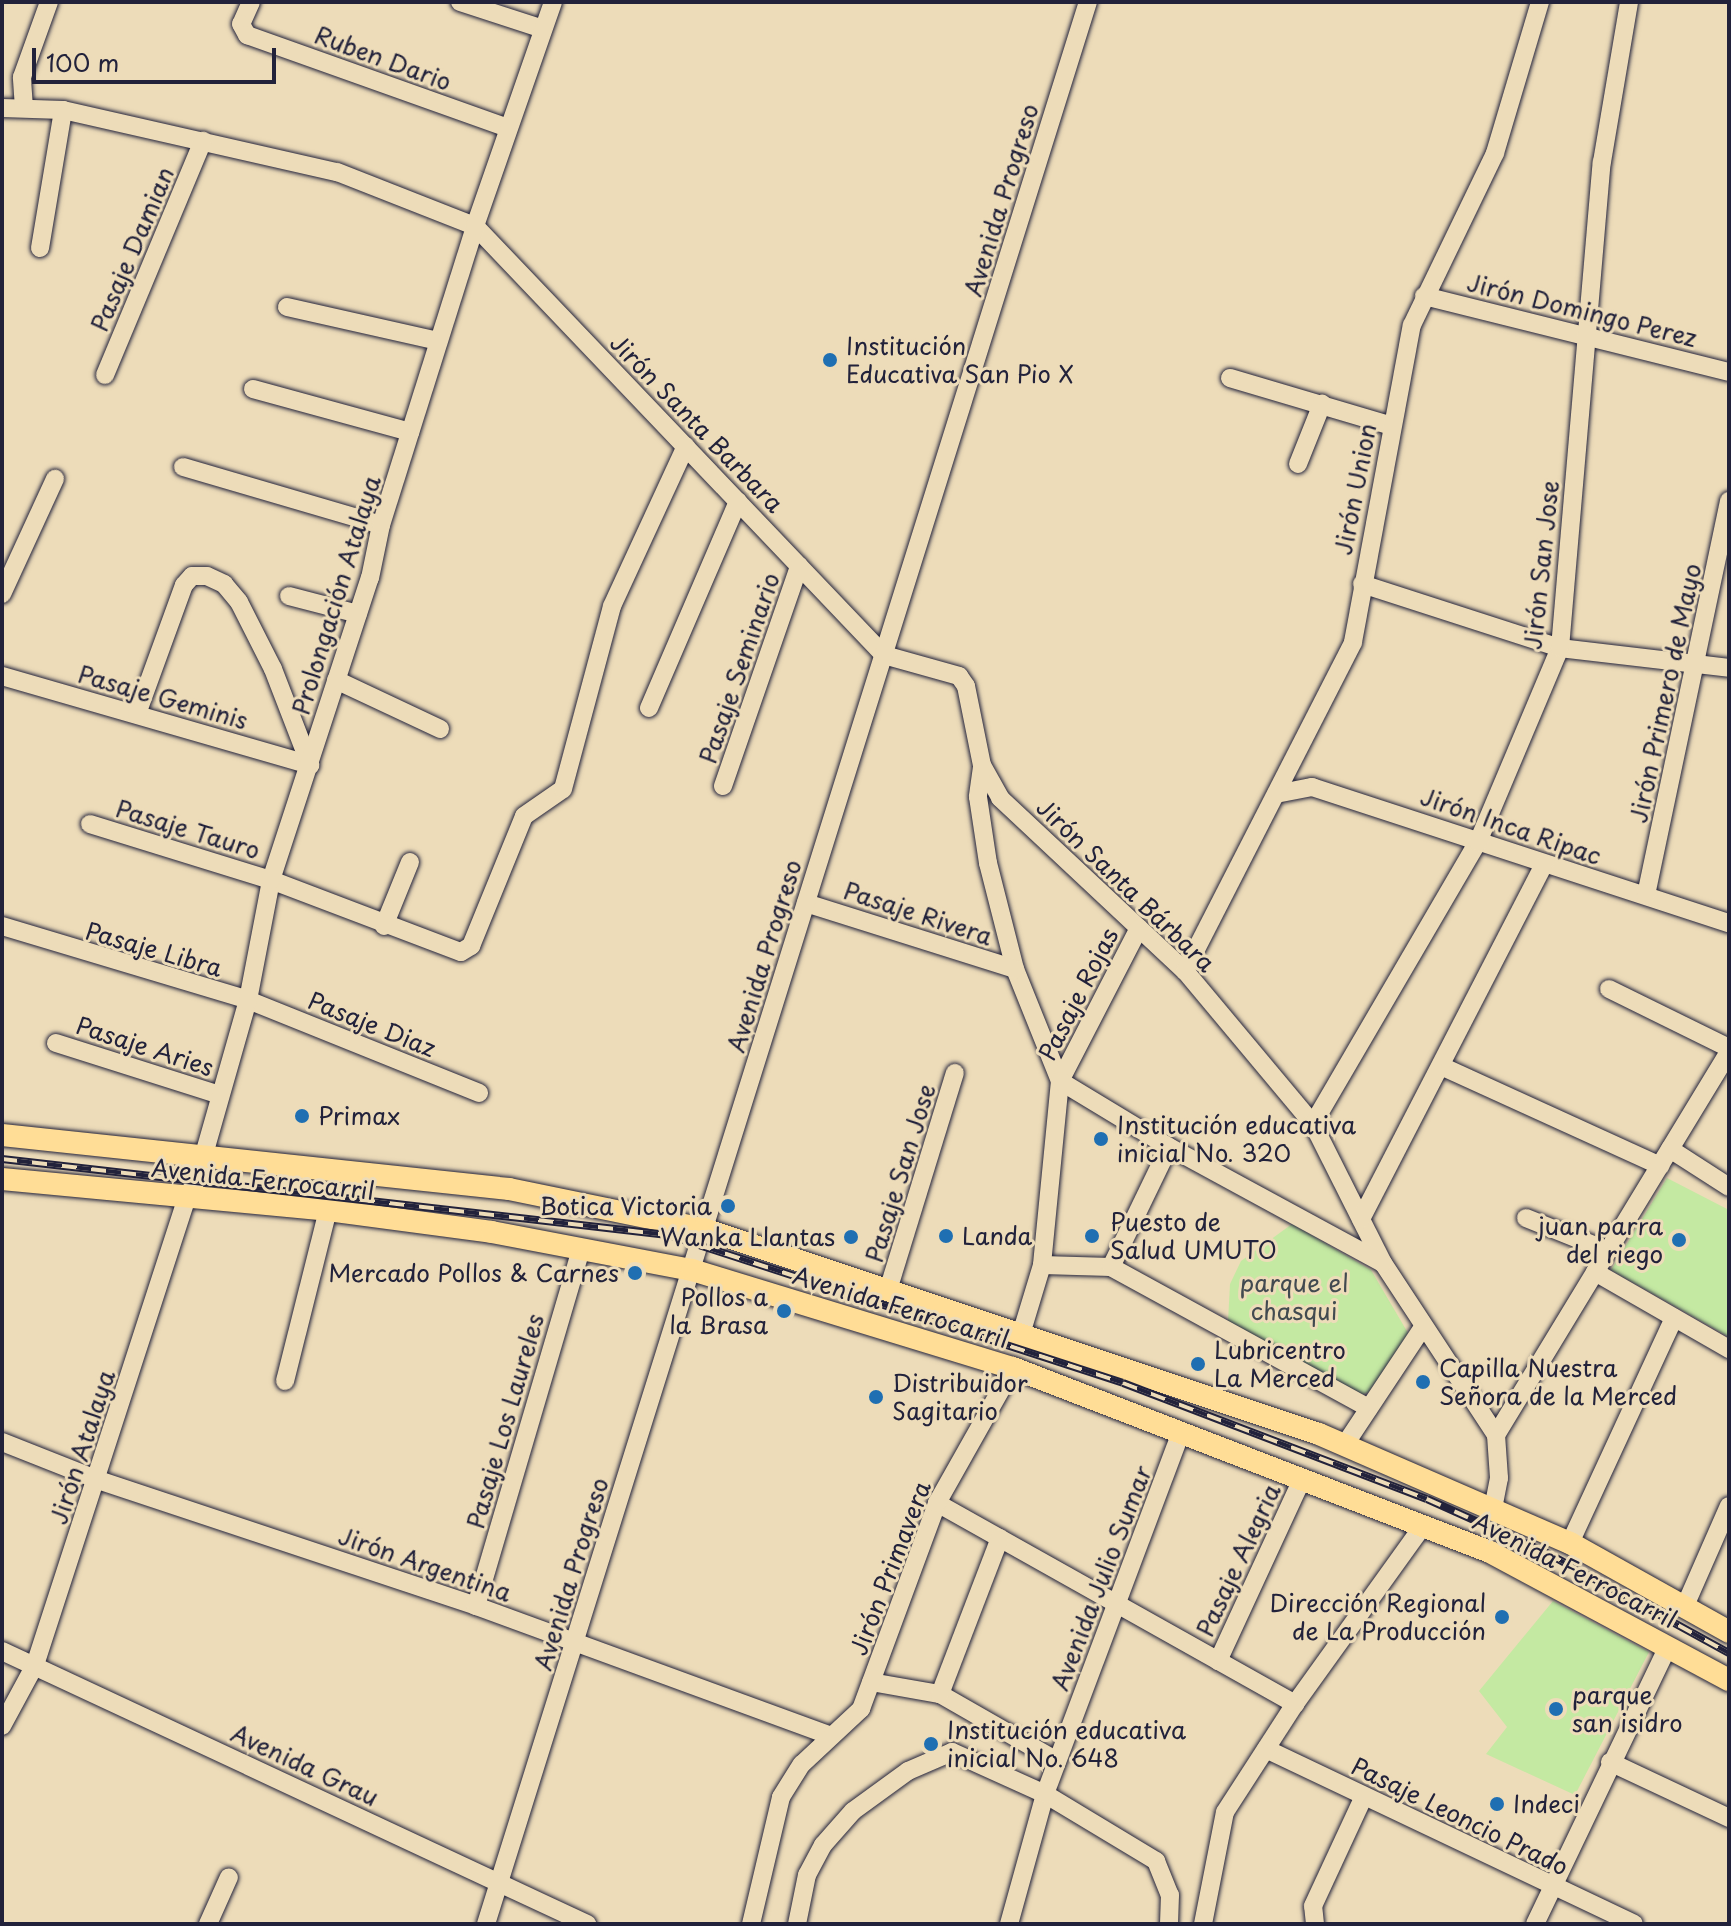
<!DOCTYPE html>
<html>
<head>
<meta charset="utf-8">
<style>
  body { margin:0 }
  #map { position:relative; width:1731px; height:1926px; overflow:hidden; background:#eddcb9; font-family:"Playpen Sans",sans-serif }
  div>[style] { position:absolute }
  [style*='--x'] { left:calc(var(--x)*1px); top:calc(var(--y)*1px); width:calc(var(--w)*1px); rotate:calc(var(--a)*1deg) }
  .green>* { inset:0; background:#c4e9a2 }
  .roads { filter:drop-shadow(0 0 2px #22223b) drop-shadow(0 0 2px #22223b) }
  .minor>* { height:18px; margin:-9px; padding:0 9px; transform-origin:9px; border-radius:9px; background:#eddcb9 }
  .major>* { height:22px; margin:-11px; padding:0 11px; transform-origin:11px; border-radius:11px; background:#ffdd96 }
  .rail>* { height:8px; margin-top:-4px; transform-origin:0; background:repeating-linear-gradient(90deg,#eddcb9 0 15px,#22223b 0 30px); box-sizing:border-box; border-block:2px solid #22223b }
  .dots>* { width:22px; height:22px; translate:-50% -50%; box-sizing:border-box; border:4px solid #eddcb9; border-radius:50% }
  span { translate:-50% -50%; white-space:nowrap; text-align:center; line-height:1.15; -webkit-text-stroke:6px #eddcb9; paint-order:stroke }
  .street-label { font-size:24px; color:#22223b }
  .poi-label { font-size:24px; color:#22223b }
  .left { translate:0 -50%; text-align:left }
  .right { translate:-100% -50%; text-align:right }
  .park-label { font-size:24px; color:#424a50 }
  .frame { position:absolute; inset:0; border:4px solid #22223b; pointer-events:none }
  .scale { position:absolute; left:32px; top:48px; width:244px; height:36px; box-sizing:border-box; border:4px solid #22223b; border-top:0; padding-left:10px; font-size:24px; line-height:28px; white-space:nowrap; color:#22223b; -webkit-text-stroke:6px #eddcb9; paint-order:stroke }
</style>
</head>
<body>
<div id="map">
  <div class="green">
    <i style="clip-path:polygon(1667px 1178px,1729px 1210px,1729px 1337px,1611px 1270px)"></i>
    <i style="clip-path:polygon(1292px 1224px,1371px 1270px,1408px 1333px,1369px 1392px,1357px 1396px,1228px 1322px,1230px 1284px,1241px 1261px)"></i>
    <i style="clip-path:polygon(1553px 1601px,1649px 1652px,1575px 1795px,1486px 1754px,1507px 1727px,1479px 1691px)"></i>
  </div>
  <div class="roads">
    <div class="minor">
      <i style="--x:251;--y:2;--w:24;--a:114"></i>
      <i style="--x:241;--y:24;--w:13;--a:61"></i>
      <i style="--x:247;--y:35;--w:277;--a:19.6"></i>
      <i style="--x:460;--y:2;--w:87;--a:18"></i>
      <i style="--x:2;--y:108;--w:61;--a:1.9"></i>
      <i style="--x:63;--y:110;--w:281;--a:12.8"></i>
      <i style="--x:337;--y:172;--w:148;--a:21.4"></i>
      <i style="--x:475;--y:226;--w:593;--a:46.37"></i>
      <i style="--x:884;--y:655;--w:78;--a:15.6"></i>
      <i style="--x:959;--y:676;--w:12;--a:55"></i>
      <i style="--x:966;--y:686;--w:81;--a:78.6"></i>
      <i style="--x:982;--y:765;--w:38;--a:61"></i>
      <i style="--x:1000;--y:798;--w:253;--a:43.1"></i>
      <i style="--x:1185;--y:971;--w:199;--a:50.1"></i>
      <i style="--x:1313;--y:1124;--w:156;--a:63.3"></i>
      <i style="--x:1383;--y:1263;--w:206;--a:56.7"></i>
      <i style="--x:1496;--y:1435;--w:43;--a:86"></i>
      <i style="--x:1499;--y:1478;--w:33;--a:101"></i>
      <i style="--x:24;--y:108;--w:31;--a:-94"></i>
      <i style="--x:22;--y:77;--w:80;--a:-70.2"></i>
      <i style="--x:40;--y:248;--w:140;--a:-80.5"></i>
      <i style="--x:1424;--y:296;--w:314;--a:14"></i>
      <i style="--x:287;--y:307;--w:155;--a:12.7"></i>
      <i style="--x:105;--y:375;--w:254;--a:-67.3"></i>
      <i style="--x:1230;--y:378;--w:169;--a:16.5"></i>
      <i style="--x:253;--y:389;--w:163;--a:15.3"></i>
      <i style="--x:1298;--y:464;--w:65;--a:-68.2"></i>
      <i style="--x:183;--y:467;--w:206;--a:16.3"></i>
      <i style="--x:1362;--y:584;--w:208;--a:17.9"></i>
      <i style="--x:1560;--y:648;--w:170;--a:6.7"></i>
      <i style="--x:2;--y:594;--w:127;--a:-65.3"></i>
      <i style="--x:289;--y:596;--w:71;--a:14.6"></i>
      <i style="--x:2;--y:676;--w:321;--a:16.1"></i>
      <i style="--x:336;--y:680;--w:115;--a:25.2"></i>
      <i style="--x:649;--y:708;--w:225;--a:-66.7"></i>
      <i style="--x:137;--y:714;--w:137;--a:-70"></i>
      <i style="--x:184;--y:585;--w:12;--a:-48"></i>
      <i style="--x:192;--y:576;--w:15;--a:0"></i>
      <i style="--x:207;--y:576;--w:19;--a:25"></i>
      <i style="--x:224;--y:584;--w:23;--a:50"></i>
      <i style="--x:239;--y:602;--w:75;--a:63.1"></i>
      <i style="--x:273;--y:669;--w:103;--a:68.9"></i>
      <i style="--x:982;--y:767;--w:30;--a:98"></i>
      <i style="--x:978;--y:797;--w:67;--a:81.4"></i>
      <i style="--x:988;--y:863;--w:109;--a:75.7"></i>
      <i style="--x:1015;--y:969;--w:121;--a:68.1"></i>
      <i style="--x:1060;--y:1081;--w:185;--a:95.6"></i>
      <i style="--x:1042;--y:1265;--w:69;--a:106.9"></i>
      <i style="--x:723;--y:786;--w:233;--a:-70.9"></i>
      <i style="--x:1276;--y:794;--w:37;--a:-11"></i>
      <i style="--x:1312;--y:787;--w:439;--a:18.1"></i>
      <i style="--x:90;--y:824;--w:189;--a:17.2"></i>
      <i style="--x:271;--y:880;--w:203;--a:20.8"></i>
      <i style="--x:461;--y:952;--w:12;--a:-31"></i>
      <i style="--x:471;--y:946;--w:140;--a:-67.8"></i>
      <i style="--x:524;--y:816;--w:47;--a:-34.7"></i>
      <i style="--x:563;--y:789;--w:189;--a:-75"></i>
      <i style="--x:612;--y:606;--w:176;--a:-65.2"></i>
      <i style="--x:1646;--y:895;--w:403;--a:-78.1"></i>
      <i style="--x:806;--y:903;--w:219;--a:17.5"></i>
      <i style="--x:2;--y:926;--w:257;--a:16.7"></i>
      <i style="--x:248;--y:1000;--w:249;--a:21.9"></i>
      <i style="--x:384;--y:926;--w:69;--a:-67.9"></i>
      <i style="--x:1139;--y:928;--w:172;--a:117.3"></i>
      <i style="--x:1060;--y:1081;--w:127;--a:31.2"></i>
      <i style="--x:1169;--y:1147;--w:243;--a:28.5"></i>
      <i style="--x:1185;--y:971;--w:369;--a:-62.9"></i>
      <i style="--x:1353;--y:642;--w:322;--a:-79.5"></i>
      <i style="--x:1412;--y:325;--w:191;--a:-64.2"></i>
      <i style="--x:1495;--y:153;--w:158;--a:-73.4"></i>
      <i style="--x:1609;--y:989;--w:134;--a:26.2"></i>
      <i style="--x:56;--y:1043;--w:172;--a:17.6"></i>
      <i style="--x:1441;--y:1066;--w:241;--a:24.5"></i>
      <i style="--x:1313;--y:1124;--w:327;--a:-59.7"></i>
      <i style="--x:1478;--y:842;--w:211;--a:-67.1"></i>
      <i style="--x:1560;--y:648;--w:488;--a:-85.1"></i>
      <i style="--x:1602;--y:162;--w:162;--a:-80.4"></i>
      <i style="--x:1670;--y:1149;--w:70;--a:32.8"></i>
      <i style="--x:1526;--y:1218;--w:88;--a:21.9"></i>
      <i style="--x:1361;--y:1219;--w:399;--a:-62.7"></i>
      <i style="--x:1042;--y:1265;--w:69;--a:1.7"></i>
      <i style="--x:1111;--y:1267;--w:294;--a:28.7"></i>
      <i style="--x:1111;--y:1267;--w:133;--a:-64.2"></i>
      <i style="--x:1595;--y:1272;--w:155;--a:29.9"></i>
      <i style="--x:889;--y:1287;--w:224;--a:-72.9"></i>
      <i style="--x:285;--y:1381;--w:176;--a:-75.9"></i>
      <i style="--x:1496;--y:1435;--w:448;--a:-58.7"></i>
      <i style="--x:2;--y:1442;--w:103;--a:21.6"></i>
      <i style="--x:98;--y:1480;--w:398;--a:18.4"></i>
      <i style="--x:476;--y:1606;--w:378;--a:20.1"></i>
      <i style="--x:1344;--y:1446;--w:143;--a:-56.4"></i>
      <i style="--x:937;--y:1503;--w:411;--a:29.3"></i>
      <i style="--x:1570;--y:1543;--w:248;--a:-65.2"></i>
      <i style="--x:476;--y:1606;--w:372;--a:-73.6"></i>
      <i style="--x:1685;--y:1606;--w:109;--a:-66.3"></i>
      <i style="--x:2;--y:1651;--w:646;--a:25.02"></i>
      <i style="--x:1218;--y:1661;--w:200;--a:-65.2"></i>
      <i style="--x:871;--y:1682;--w:70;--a:9.9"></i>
      <i style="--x:940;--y:1694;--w:135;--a:29.8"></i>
      <i style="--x:940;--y:1694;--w:167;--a:-69"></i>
      <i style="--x:2;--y:1726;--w:69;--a:-61.6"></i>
      <i style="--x:35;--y:1665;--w:492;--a:-72"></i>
      <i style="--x:187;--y:1197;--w:21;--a:-61"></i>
      <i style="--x:197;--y:1179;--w:186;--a:-74.1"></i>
      <i style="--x:248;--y:1000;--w:122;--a:-79.1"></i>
      <i style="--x:271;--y:880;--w:318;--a:-71.9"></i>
      <i style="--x:370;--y:578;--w:54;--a:-78.3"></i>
      <i style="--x:381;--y:525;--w:313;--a:-72.5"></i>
      <i style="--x:475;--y:226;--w:237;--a:-70.8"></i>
      <i style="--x:1266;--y:1749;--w:407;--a:25.4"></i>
      <i style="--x:1610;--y:1762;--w:132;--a:25.2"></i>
      <i style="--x:208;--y:1924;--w:51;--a:-65.9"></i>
      <i style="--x:486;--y:1924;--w:2014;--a:-72.61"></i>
      <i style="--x:751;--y:1924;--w:130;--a:-76.7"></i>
      <i style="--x:781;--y:1797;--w:39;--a:-58"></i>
      <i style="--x:802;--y:1764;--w:81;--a:-43"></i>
      <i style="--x:861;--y:1709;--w:220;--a:-69.7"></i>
      <i style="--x:937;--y:1503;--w:155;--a:-60.6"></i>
      <i style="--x:797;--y:1924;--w:50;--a:-78.5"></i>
      <i style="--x:807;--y:1875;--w:34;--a:-62"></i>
      <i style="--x:823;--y:1845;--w:45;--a:-48.6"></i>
      <i style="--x:853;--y:1811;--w:68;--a:-36"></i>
      <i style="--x:908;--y:1771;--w:48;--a:-23.4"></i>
      <i style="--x:952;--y:1752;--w:102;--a:24.3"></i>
      <i style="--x:1045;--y:1794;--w:130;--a:31.1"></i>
      <i style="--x:1156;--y:1861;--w:37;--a:68"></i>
      <i style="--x:1170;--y:1895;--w:29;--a:92"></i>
      <i style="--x:1009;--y:1924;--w:135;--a:-74.5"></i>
      <i style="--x:1045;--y:1794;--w:386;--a:-69.4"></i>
      <i style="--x:1203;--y:1924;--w:114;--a:-78.9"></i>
      <i style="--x:1225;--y:1812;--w:129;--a:-57.1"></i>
      <i style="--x:1295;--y:1704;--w:219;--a:-54.3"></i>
      <i style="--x:1315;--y:1924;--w:18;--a:-96"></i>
      <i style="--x:1313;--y:1906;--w:121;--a:-65.1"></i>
      <i style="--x:1535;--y:1924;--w:307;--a:-64.4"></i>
    </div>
    <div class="major">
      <i style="--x:2;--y:1135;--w:510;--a:6.08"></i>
      <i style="--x:509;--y:1189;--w:199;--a:11.6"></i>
      <i style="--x:704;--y:1229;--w:648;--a:18.43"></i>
      <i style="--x:1319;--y:1434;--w:274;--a:23.5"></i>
      <i style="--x:1570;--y:1543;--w:182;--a:29.2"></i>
      <i style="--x:2;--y:1179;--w:327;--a:5.4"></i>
      <i style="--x:328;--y:1210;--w:165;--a:7.6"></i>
      <i style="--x:492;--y:1232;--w:204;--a:10.8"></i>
      <i style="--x:692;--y:1270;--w:336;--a:17"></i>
      <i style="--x:1013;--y:1368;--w:511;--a:21.09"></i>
      <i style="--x:1490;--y:1552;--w:271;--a:28.2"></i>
    </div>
  </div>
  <div class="rail">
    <i style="--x:2;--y:1159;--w:670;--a:6.51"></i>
    <i style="--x:668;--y:1235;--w:478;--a:18"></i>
    <i style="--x:1123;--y:1383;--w:325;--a:20.9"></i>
    <i style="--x:1427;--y:1499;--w:132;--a:24.2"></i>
    <i style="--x:1547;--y:1553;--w:208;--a:28.8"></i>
  </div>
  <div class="dots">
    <i style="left:830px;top:360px;background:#1f6fb2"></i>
    <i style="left:302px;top:1116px;background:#1f6fb2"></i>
    <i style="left:1101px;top:1139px;background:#1f6fb2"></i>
    <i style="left:728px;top:1206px;background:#1f6fb2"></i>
    <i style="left:946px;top:1236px;background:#1f6fb2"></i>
    <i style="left:1092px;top:1236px;background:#1f6fb2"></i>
    <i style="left:851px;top:1237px;background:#1f6fb2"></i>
    <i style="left:1679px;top:1240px;background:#1f6fb2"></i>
    <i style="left:635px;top:1273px;background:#1f6fb2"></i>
    <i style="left:784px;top:1311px;background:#1f6fb2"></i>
    <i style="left:1198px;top:1364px;background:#1f6fb2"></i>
    <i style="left:1423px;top:1382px;background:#1f6fb2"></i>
    <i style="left:876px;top:1397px;background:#1f6fb2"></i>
    <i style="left:1502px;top:1617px;background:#1f6fb2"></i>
    <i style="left:1556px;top:1709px;background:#1f6fb2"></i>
    <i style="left:931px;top:1744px;background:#1f6fb2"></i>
    <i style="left:1497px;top:1804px;background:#1f6fb2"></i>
  </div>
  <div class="street-label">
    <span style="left:383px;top:58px;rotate:20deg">Ruben Dario</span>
    <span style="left:1001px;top:200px;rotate:-73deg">Avenida Progreso</span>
    <span style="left:132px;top:249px;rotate:-67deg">Pasaje Damian</span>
    <span style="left:1582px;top:310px;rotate:14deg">Jirón Domingo Perez</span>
    <span style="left:697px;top:423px;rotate:46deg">Jirón Santa Barbara</span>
    <span style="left:1355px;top:489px;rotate:-79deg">Jirón Union</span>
    <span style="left:1541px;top:565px;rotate:-84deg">Jirón San Jose</span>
    <span style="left:336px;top:595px;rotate:-73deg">Prolongación Atalaya</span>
    <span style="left:739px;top:668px;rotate:-71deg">Pasaje Seminario</span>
    <span style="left:1665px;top:693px;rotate:-78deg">Jirón Primero de Mayo</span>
    <span style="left:163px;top:697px;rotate:16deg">Pasaje Geminis</span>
    <span style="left:1511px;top:826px;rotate:19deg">Jirón Inca Ripac</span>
    <span style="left:188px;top:829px;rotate:17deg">Pasaje Tauro</span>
    <span style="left:1126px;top:885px;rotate:44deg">Jirón Santa Bárbara</span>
    <span style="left:918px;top:913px;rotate:18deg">Pasaje Rivera</span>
    <span style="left:154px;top:949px;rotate:16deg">Pasaje Libra</span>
    <span style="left:764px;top:956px;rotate:-73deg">Avenida Progreso</span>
    <span style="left:1078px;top:994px;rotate:-63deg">Pasaje Rojas</span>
    <span style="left:372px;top:1024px;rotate:22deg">Pasaje Diaz</span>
    <span style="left:145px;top:1046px;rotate:18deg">Pasaje Aries</span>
    <span style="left:900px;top:1173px;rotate:-73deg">Pasaje San Jose</span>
    <span style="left:263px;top:1179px;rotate:6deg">Avenida Ferrocarril</span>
    <span style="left:901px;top:1307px;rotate:17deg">Avenida Ferrocarril</span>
    <span style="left:505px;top:1421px;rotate:-74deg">Pasaje Los Laureles</span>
    <span style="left:82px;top:1447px;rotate:-72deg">Jirón Atalaya</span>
    <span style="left:1238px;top:1560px;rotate:-65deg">Pasaje Alegria</span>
    <span style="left:425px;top:1564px;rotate:19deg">Jirón Argentina</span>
    <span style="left:890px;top:1568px;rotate:-69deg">Jirón Primavera</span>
    <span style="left:1575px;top:1570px;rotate:27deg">Avenida Ferrocarril</span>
    <span style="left:571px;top:1574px;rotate:-73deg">Avenida Progreso</span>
    <span style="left:1101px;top:1578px;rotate:-69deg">Avenida Julio Sumar</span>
    <span style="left:305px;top:1765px;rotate:25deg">Avenida Grau</span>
    <span style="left:1460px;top:1816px;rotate:26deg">Pasaje Leoncio Prado</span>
  </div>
  <div class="poi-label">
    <span class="left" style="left:846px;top:360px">Institución<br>Educativa San Pio X</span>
    <span class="left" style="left:318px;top:1116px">Primax</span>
    <span class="left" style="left:1117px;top:1139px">Institución educativa<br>inicial No. 320</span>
    <span class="right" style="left:712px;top:1206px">Botica Victoria</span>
    <span class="left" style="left:1110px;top:1236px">Puesto de<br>Salud UMUTO</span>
    <span class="right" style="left:1663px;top:1240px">juan parra<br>del riego</span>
    <span class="left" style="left:962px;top:1236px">Landa</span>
    <span class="right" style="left:835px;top:1237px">Wanka Llantas</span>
    <span class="right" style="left:619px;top:1273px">Mercado Pollos &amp; Carnes</span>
    <span class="right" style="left:768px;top:1311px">Pollos a<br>la Brasa</span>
    <span class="left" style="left:1214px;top:1364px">Lubricentro<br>La Merced</span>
    <span class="left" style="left:1439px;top:1382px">Capilla Nuestra<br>Señora de la Merced</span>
    <span class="left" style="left:892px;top:1397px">Distribuidor<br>Sagitario</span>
    <span class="right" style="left:1486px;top:1617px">Dirección Regional<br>de La Producción</span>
    <span class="left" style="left:1572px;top:1709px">parque<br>san isidro</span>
    <span class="left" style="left:947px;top:1744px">Institución educativa<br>inicial No. 648</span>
    <span class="left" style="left:1513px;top:1804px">Indeci</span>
  </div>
  <div class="park-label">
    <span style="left:1294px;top:1297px">parque el<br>chasqui</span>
  </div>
  <div class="frame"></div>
  <div class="scale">100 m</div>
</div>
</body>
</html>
